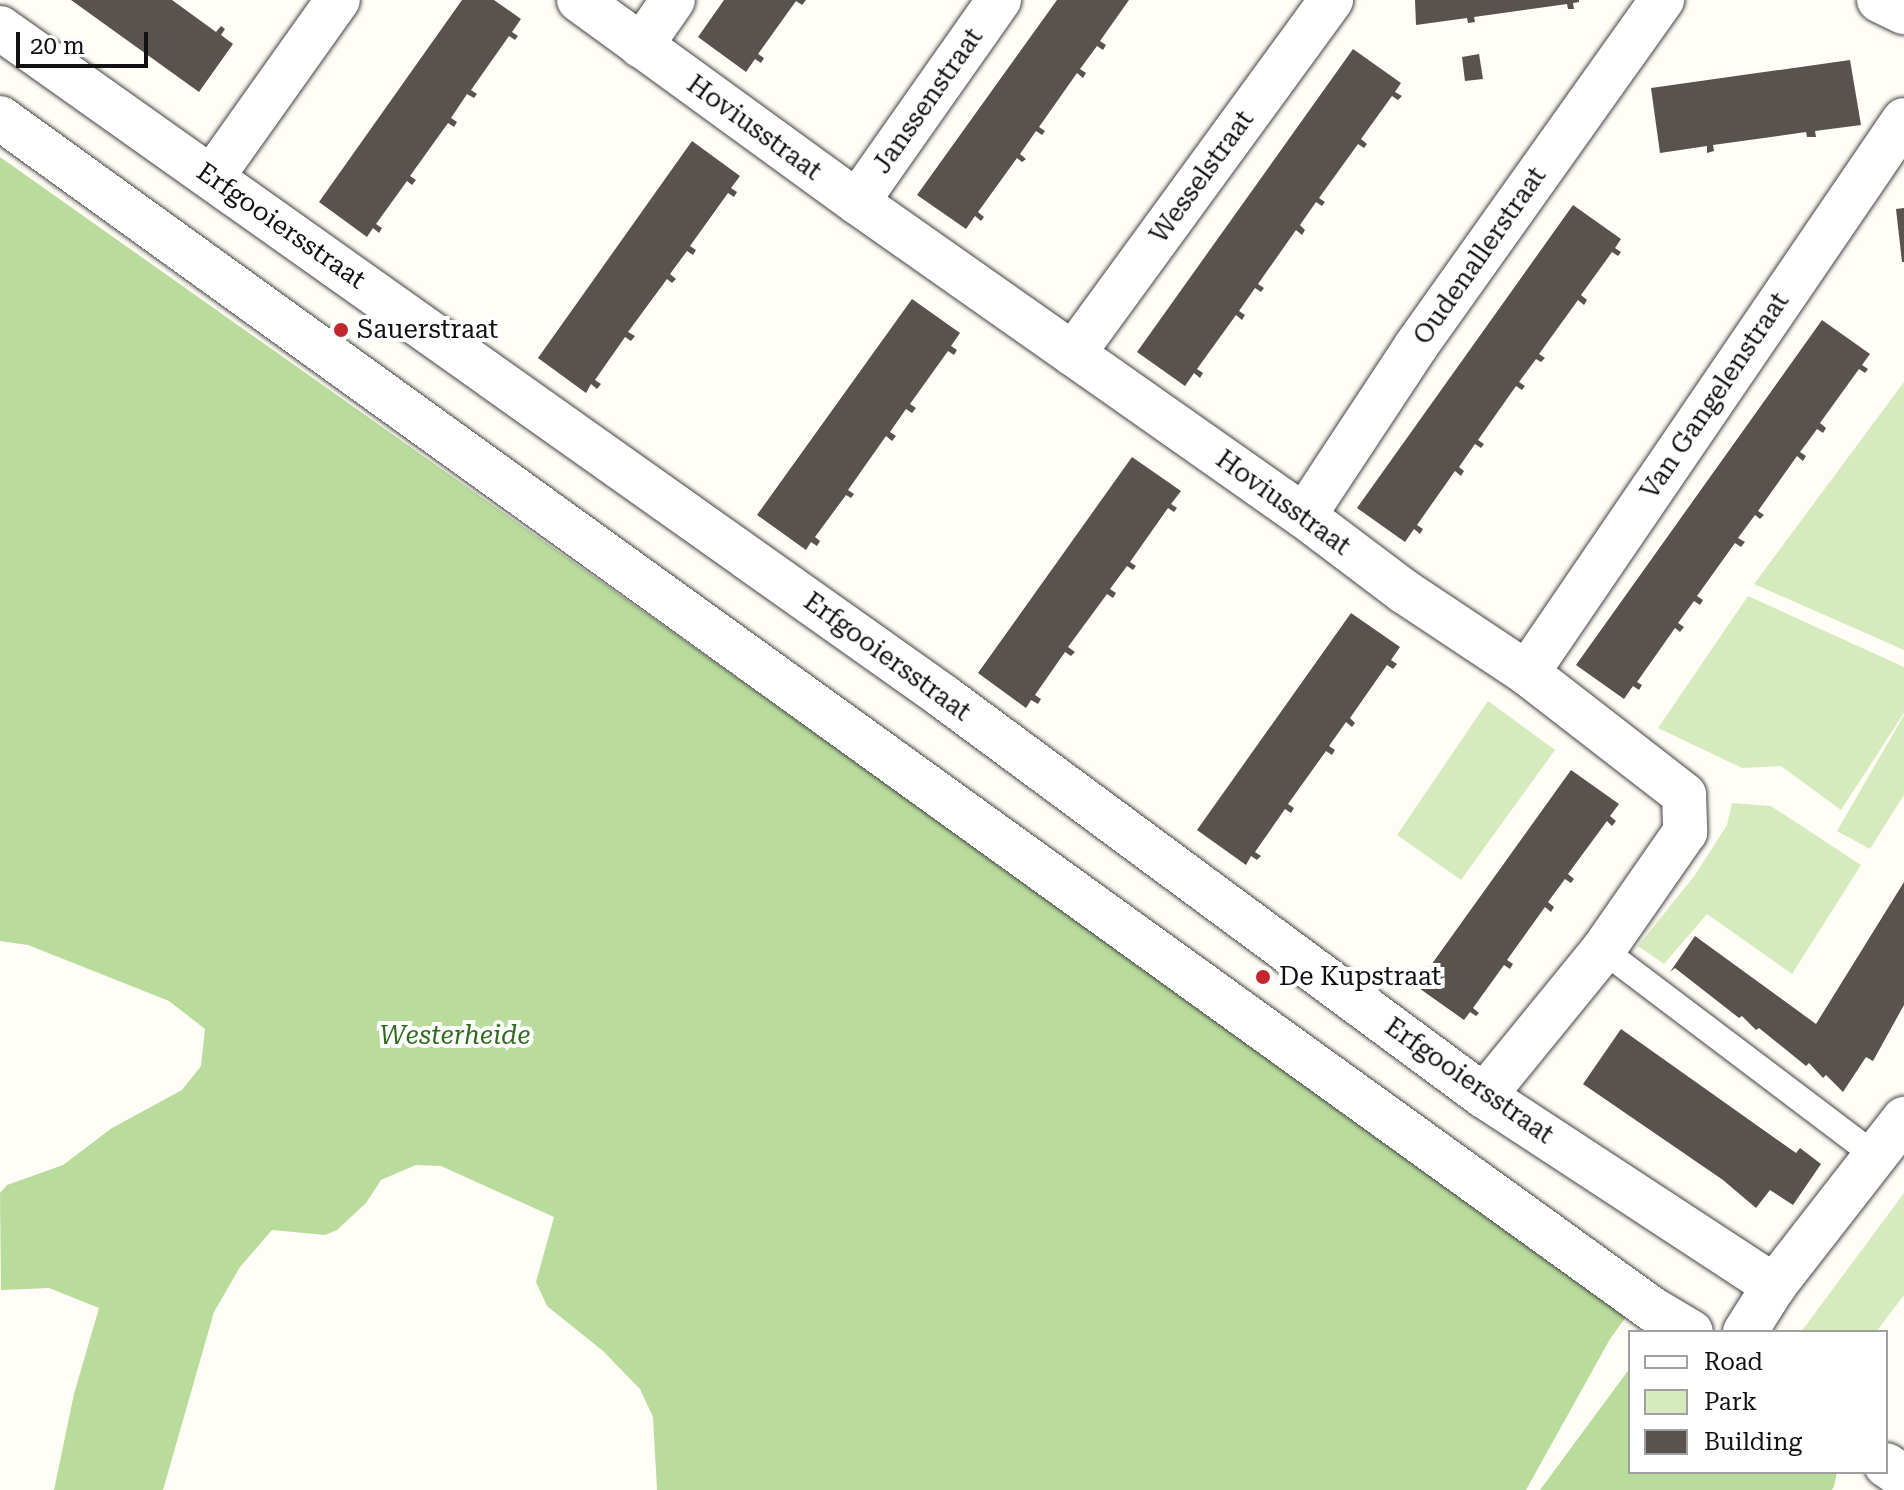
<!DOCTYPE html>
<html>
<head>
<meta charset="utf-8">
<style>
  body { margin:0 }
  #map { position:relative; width:1904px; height:1490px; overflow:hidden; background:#fffdf5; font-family:"Roboto Serif",serif }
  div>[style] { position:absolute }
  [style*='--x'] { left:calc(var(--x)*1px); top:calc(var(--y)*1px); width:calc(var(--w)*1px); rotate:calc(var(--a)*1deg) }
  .green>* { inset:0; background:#d5ebbd }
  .forest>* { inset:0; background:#b9dc9c }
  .building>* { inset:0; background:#5a524d }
  .roads { filter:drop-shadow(0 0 2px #444) drop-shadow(0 0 2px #444) }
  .service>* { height:26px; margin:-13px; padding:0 13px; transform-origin:13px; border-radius:13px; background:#fff }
  .minor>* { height:44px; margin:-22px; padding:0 22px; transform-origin:22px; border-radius:22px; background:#fff }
  .tertiary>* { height:44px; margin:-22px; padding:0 22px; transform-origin:22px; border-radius:22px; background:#fff }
  .dots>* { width:22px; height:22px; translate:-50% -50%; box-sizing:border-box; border:4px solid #fff; border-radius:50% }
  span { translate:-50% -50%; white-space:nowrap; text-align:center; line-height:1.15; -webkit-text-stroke:8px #fff; paint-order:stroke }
  .street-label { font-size:26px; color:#111 }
  .poi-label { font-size:26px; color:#111 }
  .left { translate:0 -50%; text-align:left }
  .park-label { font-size:26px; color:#2f6b1f; font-style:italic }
  .legend { position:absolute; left:1628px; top:1330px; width:260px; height:144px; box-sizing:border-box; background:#fff; border:2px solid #a0a0a0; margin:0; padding:10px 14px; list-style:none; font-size:24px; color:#111 }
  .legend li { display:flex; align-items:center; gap:16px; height:40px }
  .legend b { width:40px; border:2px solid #a0a0a0 }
  .scale { position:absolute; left:16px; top:32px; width:132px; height:36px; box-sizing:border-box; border:4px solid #111; border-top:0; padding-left:10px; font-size:24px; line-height:28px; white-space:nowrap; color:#111; -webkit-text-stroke:6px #fff; paint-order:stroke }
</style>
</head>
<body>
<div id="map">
  <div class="green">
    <i style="clip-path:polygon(1904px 382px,1904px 650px,1754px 584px)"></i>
    <i style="clip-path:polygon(1748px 596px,1904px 667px,1904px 713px,1841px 810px,1781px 766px,1742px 768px,1658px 728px)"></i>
    <i style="clip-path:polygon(1488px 701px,1555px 750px,1461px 880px,1397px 835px)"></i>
    <i style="clip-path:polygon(1904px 715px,1904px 795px,1870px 849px,1837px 831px)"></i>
    <i style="clip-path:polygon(1732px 803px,1771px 806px,1861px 865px,1792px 974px,1707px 914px,1664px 964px,1638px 946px,1695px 875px,1727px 825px)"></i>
    <i style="clip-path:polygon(1904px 1193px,1904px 1295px,1876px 1332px,1801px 1332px)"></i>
  </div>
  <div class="forest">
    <i style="clip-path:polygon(0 157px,1360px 1118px,1628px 1314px,1610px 1339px,1526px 1490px,657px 1490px,653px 1417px,640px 1389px,603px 1351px,547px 1306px,536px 1282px,554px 1217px,441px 1166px,416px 1165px,381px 1180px,366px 1203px,337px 1230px,325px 1235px,272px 1230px,240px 1267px,214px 1312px,163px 1490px,54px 1490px,74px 1394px,99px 1308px,49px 1288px,1px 1290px,0 1193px,7px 1185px,63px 1165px,112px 1128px,182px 1090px,201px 1066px,205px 1029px,169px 1001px,28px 945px,0 941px)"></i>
    <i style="clip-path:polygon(1630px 1368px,1630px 1472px,1837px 1472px,1834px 1486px,1832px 1490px,1540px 1490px)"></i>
  </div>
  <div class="building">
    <i style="clip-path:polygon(71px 0,172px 0,216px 32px,221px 26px,225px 29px,221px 35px,233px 44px,199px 92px)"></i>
    <i style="clip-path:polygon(462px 0,494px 0,521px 19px,512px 32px,518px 36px,515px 40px,509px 36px,471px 90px,477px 94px,474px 98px,467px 94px,451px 118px,457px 122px,454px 127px,448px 123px,410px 176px,416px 180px,412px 185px,407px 181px,376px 224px,382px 228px,379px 233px,373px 228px,367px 237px,319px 202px)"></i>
    <i style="clip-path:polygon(724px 0,806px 0,802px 5px,796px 1px,758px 54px,764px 58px,761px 63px,755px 59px,746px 72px,698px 37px)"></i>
    <i style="clip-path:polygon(1057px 0,1129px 0,1100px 41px,1106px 45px,1103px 50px,1097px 46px,1080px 69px,1086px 73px,1083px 78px,1077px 73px,1039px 127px,1045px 131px,1042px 135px,1036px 131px,1020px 154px,1026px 159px,1022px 162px,1017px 158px,978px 212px,984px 217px,981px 221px,975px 216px,966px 229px,917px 195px)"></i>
    <i style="clip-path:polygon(1415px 0,1579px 0,1579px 2px,1573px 3px,1574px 9px,1568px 9px,1567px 4px,1474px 17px,1475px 22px,1468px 23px,1467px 18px,1416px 25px)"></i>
    <i style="clip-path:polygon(1353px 49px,1401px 83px,1395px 92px,1402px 96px,1398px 100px,1392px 96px,1361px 139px,1367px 144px,1364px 148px,1358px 144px,1319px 198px,1325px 202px,1322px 206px,1316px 202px,1300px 225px,1305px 230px,1302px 235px,1296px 230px,1258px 284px,1264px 288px,1261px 292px,1255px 288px,1239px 311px,1245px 315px,1242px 320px,1236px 315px,1197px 369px,1203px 373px,1200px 378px,1194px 373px,1185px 386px,1137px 352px)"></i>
    <i style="clip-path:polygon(1479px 54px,1483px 79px,1465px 81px,1462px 57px)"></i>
    <i style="clip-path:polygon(1850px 60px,1861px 125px,1815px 131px,1816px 137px,1807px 137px,1806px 132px,1713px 145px,1714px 151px,1707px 153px,1707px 146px,1660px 153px,1651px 88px)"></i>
    <i style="clip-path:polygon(692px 141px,740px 176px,731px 188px,737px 192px,734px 197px,728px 193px,690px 246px,696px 250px,693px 255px,687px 251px,670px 274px,676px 279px,672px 283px,667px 279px,628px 332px,635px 336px,631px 341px,625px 337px,595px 380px,601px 384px,597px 389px,591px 384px,586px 393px,538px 358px)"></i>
    <i style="clip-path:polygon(1573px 205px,1621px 239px,1615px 248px,1621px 252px,1618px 256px,1612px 252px,1581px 295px,1587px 300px,1584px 305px,1578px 300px,1539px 354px,1545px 358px,1541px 362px,1536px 359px,1519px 382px,1525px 386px,1522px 390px,1516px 386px,1478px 440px,1484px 444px,1481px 448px,1475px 444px,1459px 467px,1464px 471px,1461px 476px,1455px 471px,1417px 525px,1423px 529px,1420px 534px,1414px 529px,1405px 542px,1357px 508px)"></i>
    <i style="clip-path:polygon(1904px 208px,1904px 262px,1902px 262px,1896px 209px)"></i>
    <i style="clip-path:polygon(912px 299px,960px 333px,951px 346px,957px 350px,954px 355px,948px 351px,910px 404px,916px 408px,912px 413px,906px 409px,890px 432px,896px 436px,892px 441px,886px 436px,848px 490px,854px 494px,851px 498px,846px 495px,815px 537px,820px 541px,817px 546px,811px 542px,806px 550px,757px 515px)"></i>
    <i style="clip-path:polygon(1822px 320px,1870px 354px,1862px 365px,1868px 369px,1865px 373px,1859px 369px,1820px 423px,1826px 428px,1823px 433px,1817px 429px,1809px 440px,1800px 452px,1806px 456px,1803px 461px,1797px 456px,1758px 511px,1764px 515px,1760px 519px,1755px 515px,1738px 538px,1745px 542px,1741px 547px,1735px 543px,1697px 596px,1703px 600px,1700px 605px,1694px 601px,1678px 623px,1684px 627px,1680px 632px,1675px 628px,1637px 682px,1642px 685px,1639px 690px,1633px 686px,1624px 699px,1576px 665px)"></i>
    <i style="clip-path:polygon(1132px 457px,1181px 491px,1171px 504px,1177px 508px,1174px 512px,1168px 508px,1130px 562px,1136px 566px,1133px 570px,1127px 566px,1110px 589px,1116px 593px,1113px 598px,1107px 594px,1068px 647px,1075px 652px,1071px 656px,1065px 652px,1035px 695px,1041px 699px,1038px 704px,1031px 700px,1026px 708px,978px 673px)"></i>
    <i style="clip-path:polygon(1351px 613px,1400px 647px,1391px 660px,1397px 664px,1393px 669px,1387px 665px,1350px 718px,1355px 723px,1352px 727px,1346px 722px,1329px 746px,1335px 750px,1332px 755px,1326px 751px,1288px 804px,1294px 808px,1291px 813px,1285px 809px,1255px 852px,1261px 856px,1257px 860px,1251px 856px,1246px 865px,1197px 830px)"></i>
    <i style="clip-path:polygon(1571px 770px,1619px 804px,1610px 816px,1616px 821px,1612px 826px,1607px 821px,1568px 874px,1574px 879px,1571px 883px,1565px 879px,1548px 902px,1554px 907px,1551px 912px,1545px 907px,1507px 960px,1513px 964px,1510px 969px,1504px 965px,1473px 1008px,1479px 1013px,1476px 1016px,1470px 1012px,1464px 1020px,1416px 986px)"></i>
    <i style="clip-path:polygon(1904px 882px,1904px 1005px,1873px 1061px,1866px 1057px,1843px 1092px,1826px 1075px,1823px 1078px,1809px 1063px,1806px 1066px,1759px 1028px,1756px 1030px,1742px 1016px,1739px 1018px,1675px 968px,1670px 972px,1695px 936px,1816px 1024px)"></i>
    <i style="clip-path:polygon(1621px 1029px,1796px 1153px,1800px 1148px,1821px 1164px,1793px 1205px,1770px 1190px,1756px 1208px,1723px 1180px,1583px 1084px)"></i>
  </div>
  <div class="roads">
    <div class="service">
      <i style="--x:1603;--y:950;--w:343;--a:37.1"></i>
    </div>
    <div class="minor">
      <i style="--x:579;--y:0;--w:344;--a:36"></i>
      <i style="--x:857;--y:202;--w:546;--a:35.09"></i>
      <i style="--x:1304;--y:516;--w:126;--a:37"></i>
      <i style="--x:1405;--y:592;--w:146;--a:33.6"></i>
      <i style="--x:1527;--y:673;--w:199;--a:37.8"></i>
      <i style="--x:1684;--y:795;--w:37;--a:88"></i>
      <i style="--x:1685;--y:832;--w:144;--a:124.8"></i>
      <i style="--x:1603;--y:950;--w:188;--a:129.2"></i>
      <i style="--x:1879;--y:0;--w:28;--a:26"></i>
      <i style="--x:0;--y:28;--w:1157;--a:35.32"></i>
      <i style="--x:944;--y:697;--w:671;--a:36.46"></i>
      <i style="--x:1484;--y:1096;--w:347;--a:33.2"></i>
      <i style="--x:641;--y:46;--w:56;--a:-55.2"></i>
      <i style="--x:212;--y:177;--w:217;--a:-54.6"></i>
      <i style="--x:857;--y:202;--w:247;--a:-54.9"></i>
      <i style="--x:1073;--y:354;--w:438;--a:-53.9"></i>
      <i style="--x:1304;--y:516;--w:204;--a:-56.6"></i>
      <i style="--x:1416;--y:346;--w:425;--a:-54.6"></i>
      <i style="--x:1527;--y:673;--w:669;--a:-55.72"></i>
    </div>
    <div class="tertiary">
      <i style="--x:0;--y:118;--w:2037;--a:35.79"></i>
      <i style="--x:1652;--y:1309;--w:45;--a:30.5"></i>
      <i style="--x:1745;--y:1332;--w:54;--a:-57.8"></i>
      <i style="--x:1774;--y:1286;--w:212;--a:-52.1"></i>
      <i style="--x:1886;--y:1465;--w:22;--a:34"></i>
    </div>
  </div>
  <div class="dots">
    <i style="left:341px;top:330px;background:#c4262e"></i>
    <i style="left:1263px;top:977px;background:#c4262e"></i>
  </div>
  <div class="street-label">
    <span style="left:928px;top:101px;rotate:-55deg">Janssenstraat</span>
    <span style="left:754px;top:128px;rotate:36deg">Hoviusstraat</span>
    <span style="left:1202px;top:177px;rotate:-54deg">Wesselstraat</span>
    <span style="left:281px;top:226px;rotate:35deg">Erfgooiersstraat</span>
    <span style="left:1480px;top:256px;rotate:-55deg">Oudenallerstraat</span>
    <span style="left:1715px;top:396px;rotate:-56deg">Van Gangelenstraat</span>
    <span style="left:1283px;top:503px;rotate:36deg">Hoviusstraat</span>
    <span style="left:887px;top:657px;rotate:36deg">Erfgooiersstraat</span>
    <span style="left:1469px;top:1081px;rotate:35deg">Erfgooiersstraat</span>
  </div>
  <div class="poi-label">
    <span class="left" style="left:357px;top:330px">Sauerstraat</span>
    <span class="left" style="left:1279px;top:977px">De Kupstraat</span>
  </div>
  <div class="park-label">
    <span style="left:455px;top:1036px">Westerheide</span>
  </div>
  <ul class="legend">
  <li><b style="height:10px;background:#fff"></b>Road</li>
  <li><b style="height:22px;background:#d5ebbd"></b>Park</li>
  <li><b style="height:22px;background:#5a524d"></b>Building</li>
  </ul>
  <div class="scale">20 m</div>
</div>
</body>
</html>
